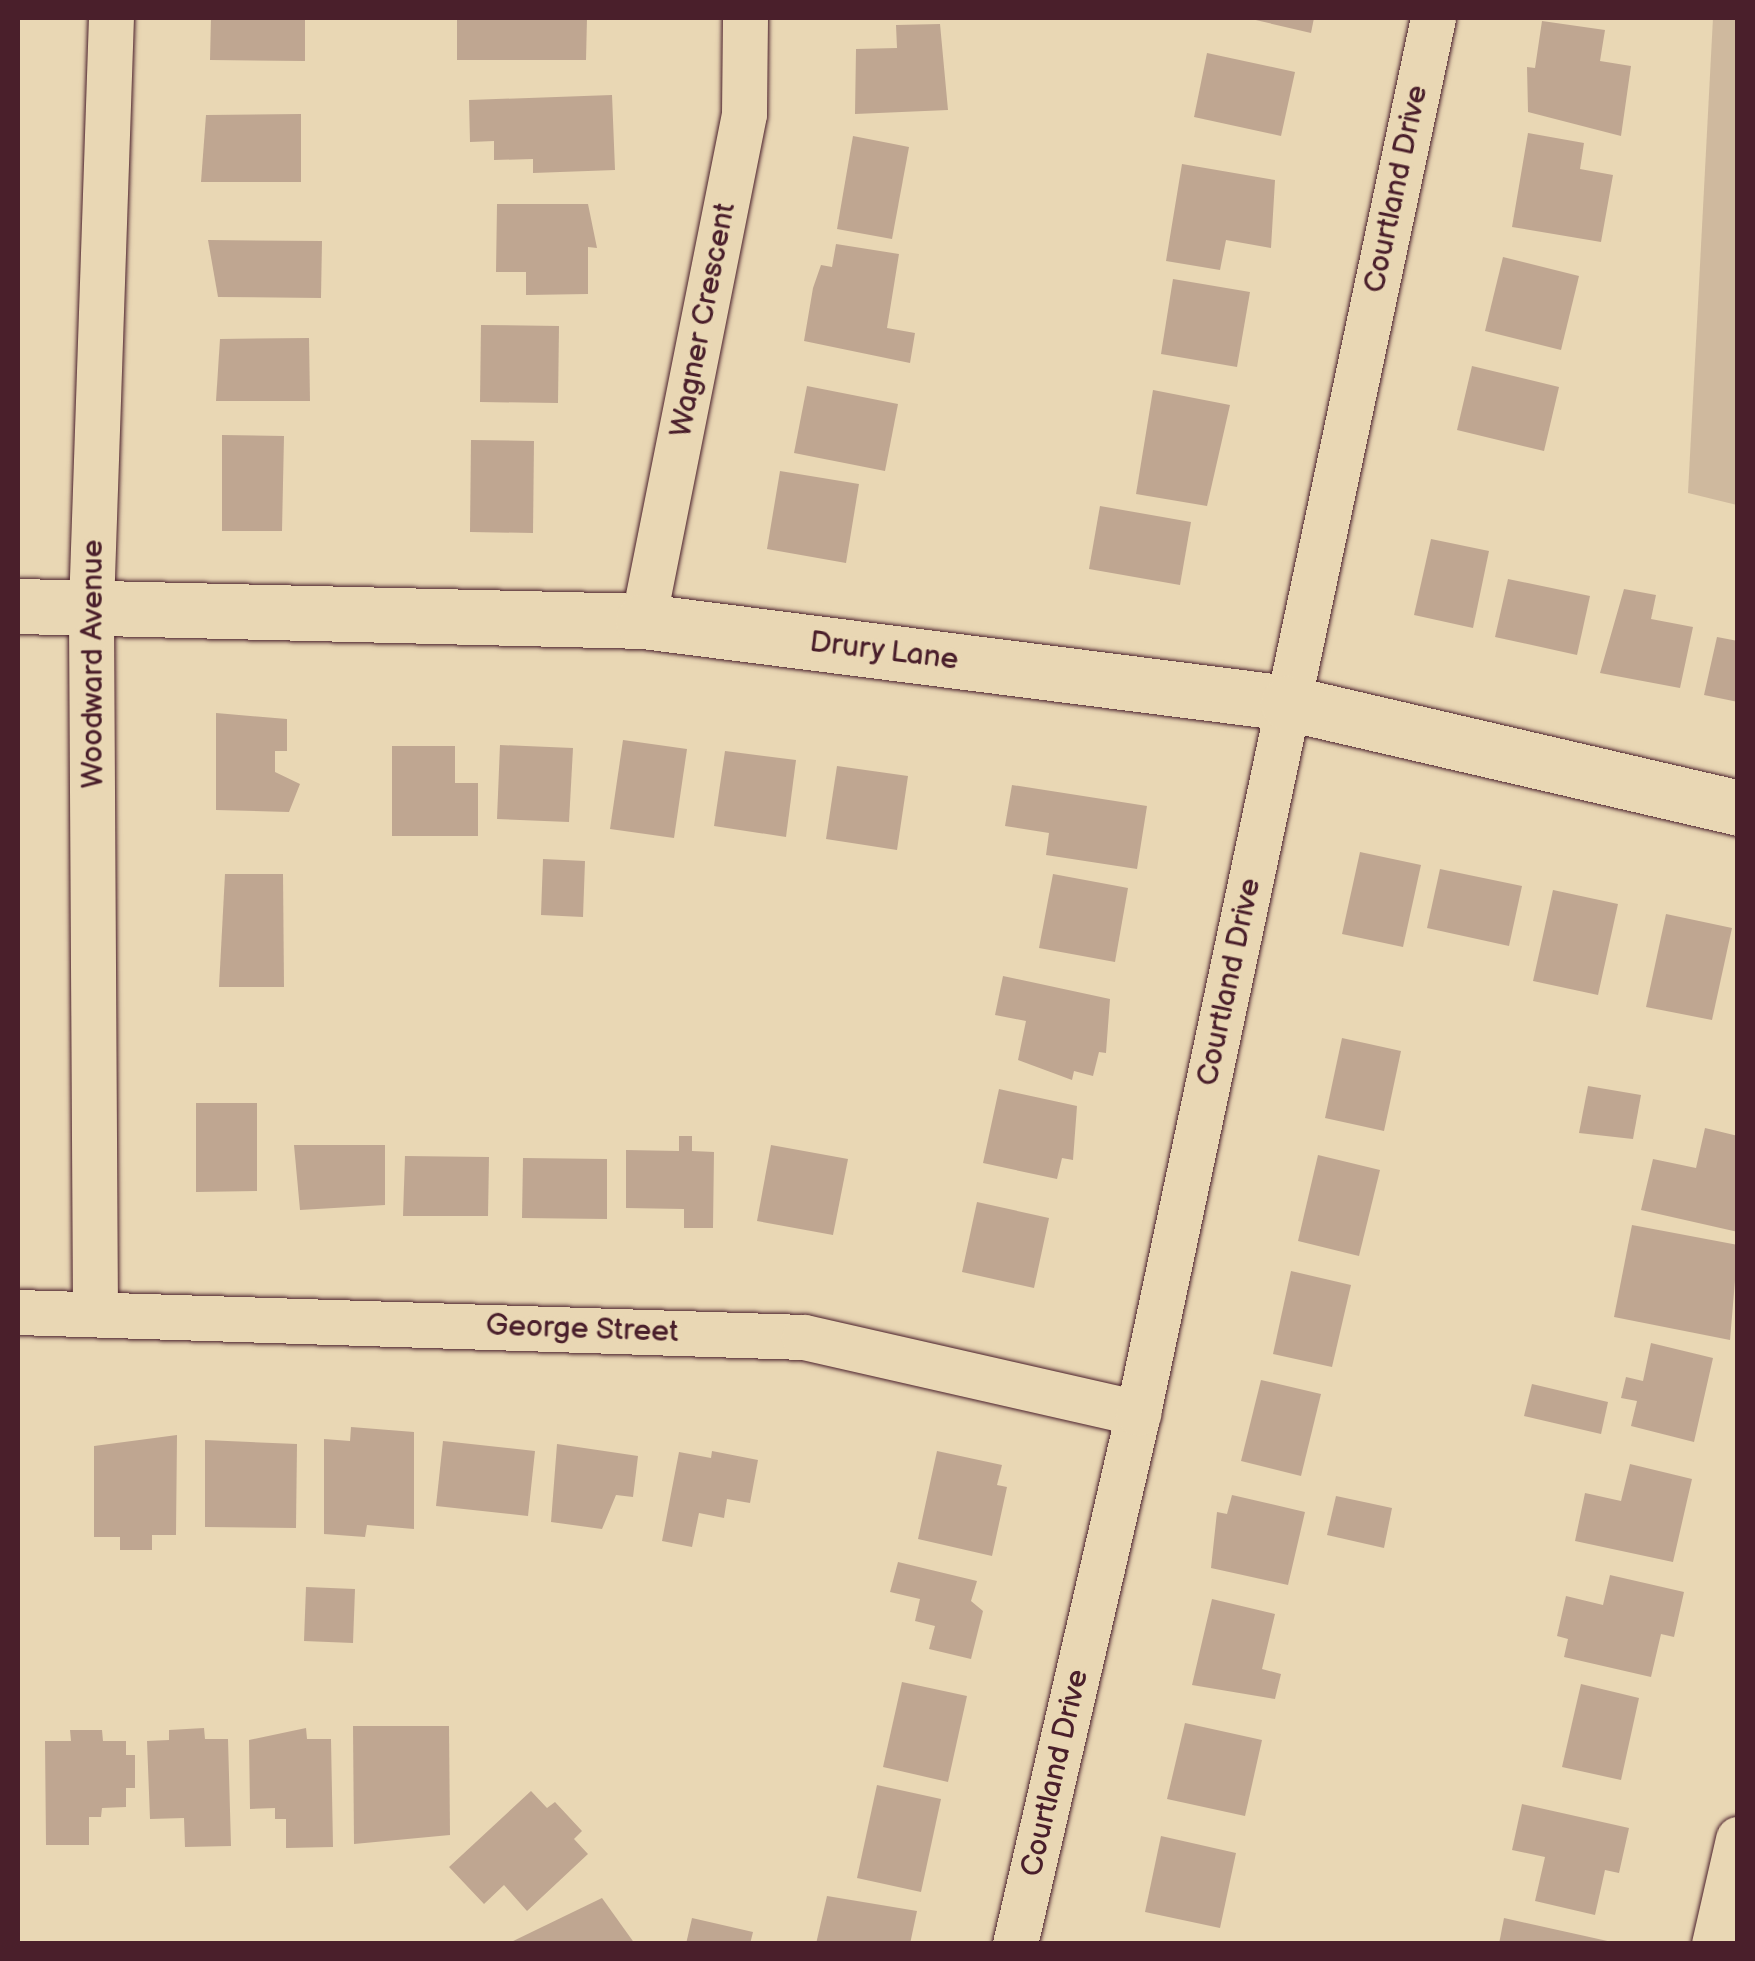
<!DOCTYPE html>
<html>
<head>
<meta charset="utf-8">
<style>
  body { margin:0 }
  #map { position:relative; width:1755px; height:1961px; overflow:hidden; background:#e9d7b4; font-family:"Balsamiq Sans",sans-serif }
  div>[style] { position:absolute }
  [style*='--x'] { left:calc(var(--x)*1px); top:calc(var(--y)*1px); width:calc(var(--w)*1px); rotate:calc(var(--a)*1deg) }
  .green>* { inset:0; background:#cfb99e }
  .building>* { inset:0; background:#bfa691 }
  .roads { filter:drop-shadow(0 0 2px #4a1f2b) drop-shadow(0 0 2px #4a1f2b) }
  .minor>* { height:45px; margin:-22.5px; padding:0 22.5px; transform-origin:22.5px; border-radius:22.5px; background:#e9d7b4 }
  .tertiary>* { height:55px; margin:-27.5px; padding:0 27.5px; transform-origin:27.5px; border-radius:27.5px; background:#e9d7b4 }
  span { translate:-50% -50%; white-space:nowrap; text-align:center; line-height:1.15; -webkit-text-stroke:8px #e9d7b4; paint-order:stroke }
  .street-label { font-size:30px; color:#4a1f2b }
  .frame { position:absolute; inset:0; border:20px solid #4a1f2b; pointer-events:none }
</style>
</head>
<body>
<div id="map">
  <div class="green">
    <i style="clip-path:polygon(1713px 18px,1737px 18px,1737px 505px,1688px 493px)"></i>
  </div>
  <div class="building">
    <i style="clip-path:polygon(211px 18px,305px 18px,305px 61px,210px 60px)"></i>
    <i style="clip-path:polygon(457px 18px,587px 18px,586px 60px,457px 60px)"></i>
    <i style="clip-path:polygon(1247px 18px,1314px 18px,1311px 33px)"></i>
    <i style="clip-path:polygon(1542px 21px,1605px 30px,1600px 61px,1631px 66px,1621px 136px,1528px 112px,1527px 67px,1535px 68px)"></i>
    <i style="clip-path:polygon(940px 24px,948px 110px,855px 114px,856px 49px,897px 48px,896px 25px)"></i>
    <i style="clip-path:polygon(1207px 53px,1295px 72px,1281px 136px,1194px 117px)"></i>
    <i style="clip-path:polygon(612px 95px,615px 170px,533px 173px,533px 159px,494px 160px,494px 141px,470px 142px,469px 100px)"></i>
    <i style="clip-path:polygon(301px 114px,301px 182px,201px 182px,206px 115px)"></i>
    <i style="clip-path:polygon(1528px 133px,1584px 143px,1580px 169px,1613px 175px,1601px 242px,1512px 227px)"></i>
    <i style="clip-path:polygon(853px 136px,909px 147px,892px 239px,837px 229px)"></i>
    <i style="clip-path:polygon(1182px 164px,1275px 180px,1271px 248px,1226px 240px,1220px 270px,1166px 261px)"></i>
    <i style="clip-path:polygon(497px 204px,588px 204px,597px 248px,588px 247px,588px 294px,526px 295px,526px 272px,496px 272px)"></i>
    <i style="clip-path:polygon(208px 240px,322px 241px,321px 298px,218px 297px)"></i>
    <i style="clip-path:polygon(836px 244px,899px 254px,887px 328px,915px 333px,910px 363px,804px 341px,813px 288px,821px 265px,832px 267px)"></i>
    <i style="clip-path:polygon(1503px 257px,1579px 276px,1561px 350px,1485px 331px)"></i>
    <i style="clip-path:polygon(1173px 279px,1250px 292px,1237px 367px,1161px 354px)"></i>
    <i style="clip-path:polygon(481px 325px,559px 326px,558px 403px,480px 402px)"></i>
    <i style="clip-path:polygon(309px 338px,310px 401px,216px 401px,220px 339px)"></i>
    <i style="clip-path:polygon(1472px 366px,1559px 387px,1544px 451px,1457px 430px)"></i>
    <i style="clip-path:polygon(807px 386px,898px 404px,885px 471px,794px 453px)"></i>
    <i style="clip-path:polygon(1153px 390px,1230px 405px,1207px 506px,1136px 494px)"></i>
    <i style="clip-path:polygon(222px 435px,284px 436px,282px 531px,222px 531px)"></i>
    <i style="clip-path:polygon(471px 440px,534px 441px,533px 533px,470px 532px)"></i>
    <i style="clip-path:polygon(780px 471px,859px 484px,846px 563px,767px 549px)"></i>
    <i style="clip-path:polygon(1100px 506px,1191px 522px,1180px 585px,1089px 569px)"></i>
    <i style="clip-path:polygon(1431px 539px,1489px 551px,1473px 628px,1414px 615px)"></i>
    <i style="clip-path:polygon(1508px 579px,1590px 596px,1577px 655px,1495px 637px)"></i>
    <i style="clip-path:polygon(1624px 589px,1656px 595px,1651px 619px,1693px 627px,1680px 688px,1600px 673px)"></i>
    <i style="clip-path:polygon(1717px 637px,1738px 641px,1738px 702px,1704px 695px)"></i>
    <i style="clip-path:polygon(216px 713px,287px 719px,287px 751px,275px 751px,275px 772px,300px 784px,289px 812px,216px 810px)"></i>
    <i style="clip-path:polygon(623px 740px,687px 749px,674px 838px,610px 829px)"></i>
    <i style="clip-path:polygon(500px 745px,573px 748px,569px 822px,497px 819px)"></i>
    <i style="clip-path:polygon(392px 746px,455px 746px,455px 783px,478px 783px,478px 836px,392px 836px)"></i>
    <i style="clip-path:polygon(725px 751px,796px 760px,786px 837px,714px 826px)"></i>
    <i style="clip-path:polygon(837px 766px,908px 776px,897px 850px,826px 839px)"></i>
    <i style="clip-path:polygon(1012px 785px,1147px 806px,1137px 869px,1046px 855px,1049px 833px,1005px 826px)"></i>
    <i style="clip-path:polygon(1360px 852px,1421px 865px,1403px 947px,1342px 934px)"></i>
    <i style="clip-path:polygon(543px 859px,585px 861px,583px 917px,541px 915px)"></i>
    <i style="clip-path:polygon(1440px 869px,1522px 886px,1509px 946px,1427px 928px)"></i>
    <i style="clip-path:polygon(225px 874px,283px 874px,284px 987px,219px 987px)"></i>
    <i style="clip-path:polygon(1053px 874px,1128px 888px,1115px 962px,1039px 948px)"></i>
    <i style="clip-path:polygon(1553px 890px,1618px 904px,1598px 995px,1533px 981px)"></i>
    <i style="clip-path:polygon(1666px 914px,1732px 928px,1712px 1020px,1646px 1007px)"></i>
    <i style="clip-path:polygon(1003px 976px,1110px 999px,1106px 1053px,1099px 1052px,1093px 1076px,1074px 1071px,1072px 1080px,1018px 1060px,1026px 1021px,995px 1015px)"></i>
    <i style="clip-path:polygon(1342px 1038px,1401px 1051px,1384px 1131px,1325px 1118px)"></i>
    <i style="clip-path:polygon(1588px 1086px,1641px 1095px,1633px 1139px,1579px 1133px)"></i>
    <i style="clip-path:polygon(999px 1089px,1077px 1106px,1073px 1160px,1062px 1158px,1057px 1179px,983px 1163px)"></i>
    <i style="clip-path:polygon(196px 1103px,257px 1103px,257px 1191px,196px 1192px)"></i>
    <i style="clip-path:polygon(1705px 1128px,1738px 1136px,1738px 1232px,1641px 1210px,1653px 1159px,1696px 1168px)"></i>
    <i style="clip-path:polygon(679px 1136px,692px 1136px,692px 1151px,714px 1152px,713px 1228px,684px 1228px,684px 1209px,626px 1208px,626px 1150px,679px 1151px)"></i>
    <i style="clip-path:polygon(294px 1145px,385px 1145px,385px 1205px,300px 1210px)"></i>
    <i style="clip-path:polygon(771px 1145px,848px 1159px,833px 1235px,757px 1221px)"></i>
    <i style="clip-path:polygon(1318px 1155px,1380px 1170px,1359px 1256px,1298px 1241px)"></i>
    <i style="clip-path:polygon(405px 1156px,489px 1157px,488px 1216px,403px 1216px)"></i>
    <i style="clip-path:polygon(523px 1158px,607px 1159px,607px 1219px,522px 1218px)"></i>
    <i style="clip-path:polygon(977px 1202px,1049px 1218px,1034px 1288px,962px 1272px)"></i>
    <i style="clip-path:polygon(1632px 1225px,1738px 1245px,1730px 1340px,1614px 1317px)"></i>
    <i style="clip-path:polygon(1291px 1271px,1351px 1285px,1332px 1367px,1273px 1354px)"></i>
    <i style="clip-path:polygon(1651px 1343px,1713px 1358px,1694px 1442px,1631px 1426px,1637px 1401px,1621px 1398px,1626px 1377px,1643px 1381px)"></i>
    <i style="clip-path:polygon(1261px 1380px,1321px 1394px,1301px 1476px,1241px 1461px)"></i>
    <i style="clip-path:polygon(1532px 1384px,1608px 1402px,1601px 1434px,1524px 1416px)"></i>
    <i style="clip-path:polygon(351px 1427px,414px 1432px,414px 1529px,367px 1525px,365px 1537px,324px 1534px,324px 1439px,350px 1441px)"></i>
    <i style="clip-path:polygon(177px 1435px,176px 1535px,152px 1535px,152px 1550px,120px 1550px,120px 1537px,94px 1537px,94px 1446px)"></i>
    <i style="clip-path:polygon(205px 1440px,297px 1444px,296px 1528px,205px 1527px)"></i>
    <i style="clip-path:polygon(443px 1441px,535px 1451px,528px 1516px,436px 1506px)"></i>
    <i style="clip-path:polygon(557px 1444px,638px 1456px,633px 1497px,616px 1495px,602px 1529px,551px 1522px)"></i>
    <i style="clip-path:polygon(712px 1451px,758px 1460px,750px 1503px,727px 1499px,724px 1518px,699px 1513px,692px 1547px,662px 1541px,679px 1452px,711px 1458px)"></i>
    <i style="clip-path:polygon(937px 1451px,1002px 1465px,997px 1485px,1007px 1487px,992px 1556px,918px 1539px)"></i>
    <i style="clip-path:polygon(1630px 1464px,1692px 1479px,1673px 1562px,1575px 1541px,1585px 1493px,1621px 1501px)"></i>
    <i style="clip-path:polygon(1232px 1495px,1305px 1512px,1288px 1585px,1211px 1568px,1217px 1512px,1227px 1514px)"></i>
    <i style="clip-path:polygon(1336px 1496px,1392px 1508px,1384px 1548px,1327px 1535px)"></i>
    <i style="clip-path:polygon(898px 1562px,977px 1581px,971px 1601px,983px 1611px,971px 1659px,929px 1649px,935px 1626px,915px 1621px,920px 1599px,890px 1592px)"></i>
    <i style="clip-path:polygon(1610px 1575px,1684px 1592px,1674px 1637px,1661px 1634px,1651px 1677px,1564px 1657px,1568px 1639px,1557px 1636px,1566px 1596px,1603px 1605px)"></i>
    <i style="clip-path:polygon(306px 1587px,355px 1589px,353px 1643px,304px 1641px)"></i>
    <i style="clip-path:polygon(1212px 1599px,1275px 1614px,1262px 1669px,1281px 1674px,1275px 1699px,1192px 1685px)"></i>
    <i style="clip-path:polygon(902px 1682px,967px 1696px,948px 1782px,883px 1767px)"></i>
    <i style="clip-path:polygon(1581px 1684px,1639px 1698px,1621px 1780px,1562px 1767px)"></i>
    <i style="clip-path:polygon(1185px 1723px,1262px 1740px,1245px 1816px,1167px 1799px)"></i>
    <i style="clip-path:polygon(353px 1726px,449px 1726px,450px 1835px,354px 1844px)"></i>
    <i style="clip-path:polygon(204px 1728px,205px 1739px,228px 1739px,231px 1846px,185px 1847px,184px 1818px,150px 1819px,147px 1741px,169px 1740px,169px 1730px)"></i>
    <i style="clip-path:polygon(306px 1728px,307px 1739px,331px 1739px,333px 1847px,286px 1848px,286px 1819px,275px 1819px,275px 1808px,250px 1809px,249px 1740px)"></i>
    <i style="clip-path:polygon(70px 1730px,102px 1730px,103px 1741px,126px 1741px,126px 1755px,135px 1755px,135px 1788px,126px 1788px,126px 1807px,102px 1808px,101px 1817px,89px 1817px,89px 1845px,46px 1845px,45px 1741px,71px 1741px)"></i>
    <i style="clip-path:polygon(877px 1785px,941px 1799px,921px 1892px,857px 1878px)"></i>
    <i style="clip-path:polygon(531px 1791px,547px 1808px,555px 1802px,582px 1831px,574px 1839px,588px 1854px,527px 1911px,504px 1885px,484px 1904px,449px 1867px)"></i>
    <i style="clip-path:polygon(1522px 1804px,1629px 1828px,1619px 1873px,1605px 1870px,1595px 1915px,1535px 1901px,1545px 1857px,1512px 1850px)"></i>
    <i style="clip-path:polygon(1161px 1836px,1236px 1853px,1220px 1928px,1145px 1912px)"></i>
    <i style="clip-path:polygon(827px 1896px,917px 1911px,910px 1944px,816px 1944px)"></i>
    <i style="clip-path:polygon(602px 1898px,635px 1944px,507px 1944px)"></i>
    <i style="clip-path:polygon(692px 1918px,753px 1932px,750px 1944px,686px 1944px)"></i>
    <i style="clip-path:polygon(1504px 1918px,1612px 1942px,1612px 1944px,1499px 1944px)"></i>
  </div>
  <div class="roads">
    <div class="minor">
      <i style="--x:643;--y:621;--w:517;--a:-78.73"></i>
      <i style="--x:744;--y:114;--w:96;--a:-89.4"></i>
      <i style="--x:95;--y:1311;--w:704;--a:-90.33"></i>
      <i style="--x:91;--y:607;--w:589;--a:-88.06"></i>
      <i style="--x:18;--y:1312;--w:786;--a:1.82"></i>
      <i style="--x:804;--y:1337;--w:343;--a:12.8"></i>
      <i style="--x:1015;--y:1944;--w:545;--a:-76.96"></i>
      <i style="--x:1138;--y:1413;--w:1426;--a:-78.06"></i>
      <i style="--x:1714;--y:1944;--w:108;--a:-77.1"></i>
    </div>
    <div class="tertiary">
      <i style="--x:18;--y:606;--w:625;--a:1.37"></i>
      <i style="--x:643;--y:621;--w:650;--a:7.25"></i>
      <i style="--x:1288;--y:703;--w:462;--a:13.1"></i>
    </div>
  </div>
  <div class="street-label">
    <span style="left:1396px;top:189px;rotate:-78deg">Courtland Drive</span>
    <span style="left:703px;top:320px;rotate:-79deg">Wagner Crescent</span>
    <span style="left:884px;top:651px;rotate:7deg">Drury Lane</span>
    <span style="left:93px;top:664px;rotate:-90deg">Woodward Avenue</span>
    <span style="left:1229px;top:982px;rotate:-78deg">Courtland Drive</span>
    <span style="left:582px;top:1329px;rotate:2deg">George Street</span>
    <span style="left:1055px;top:1773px;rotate:-77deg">Courtland Drive</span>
  </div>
  <div class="frame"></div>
</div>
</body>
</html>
